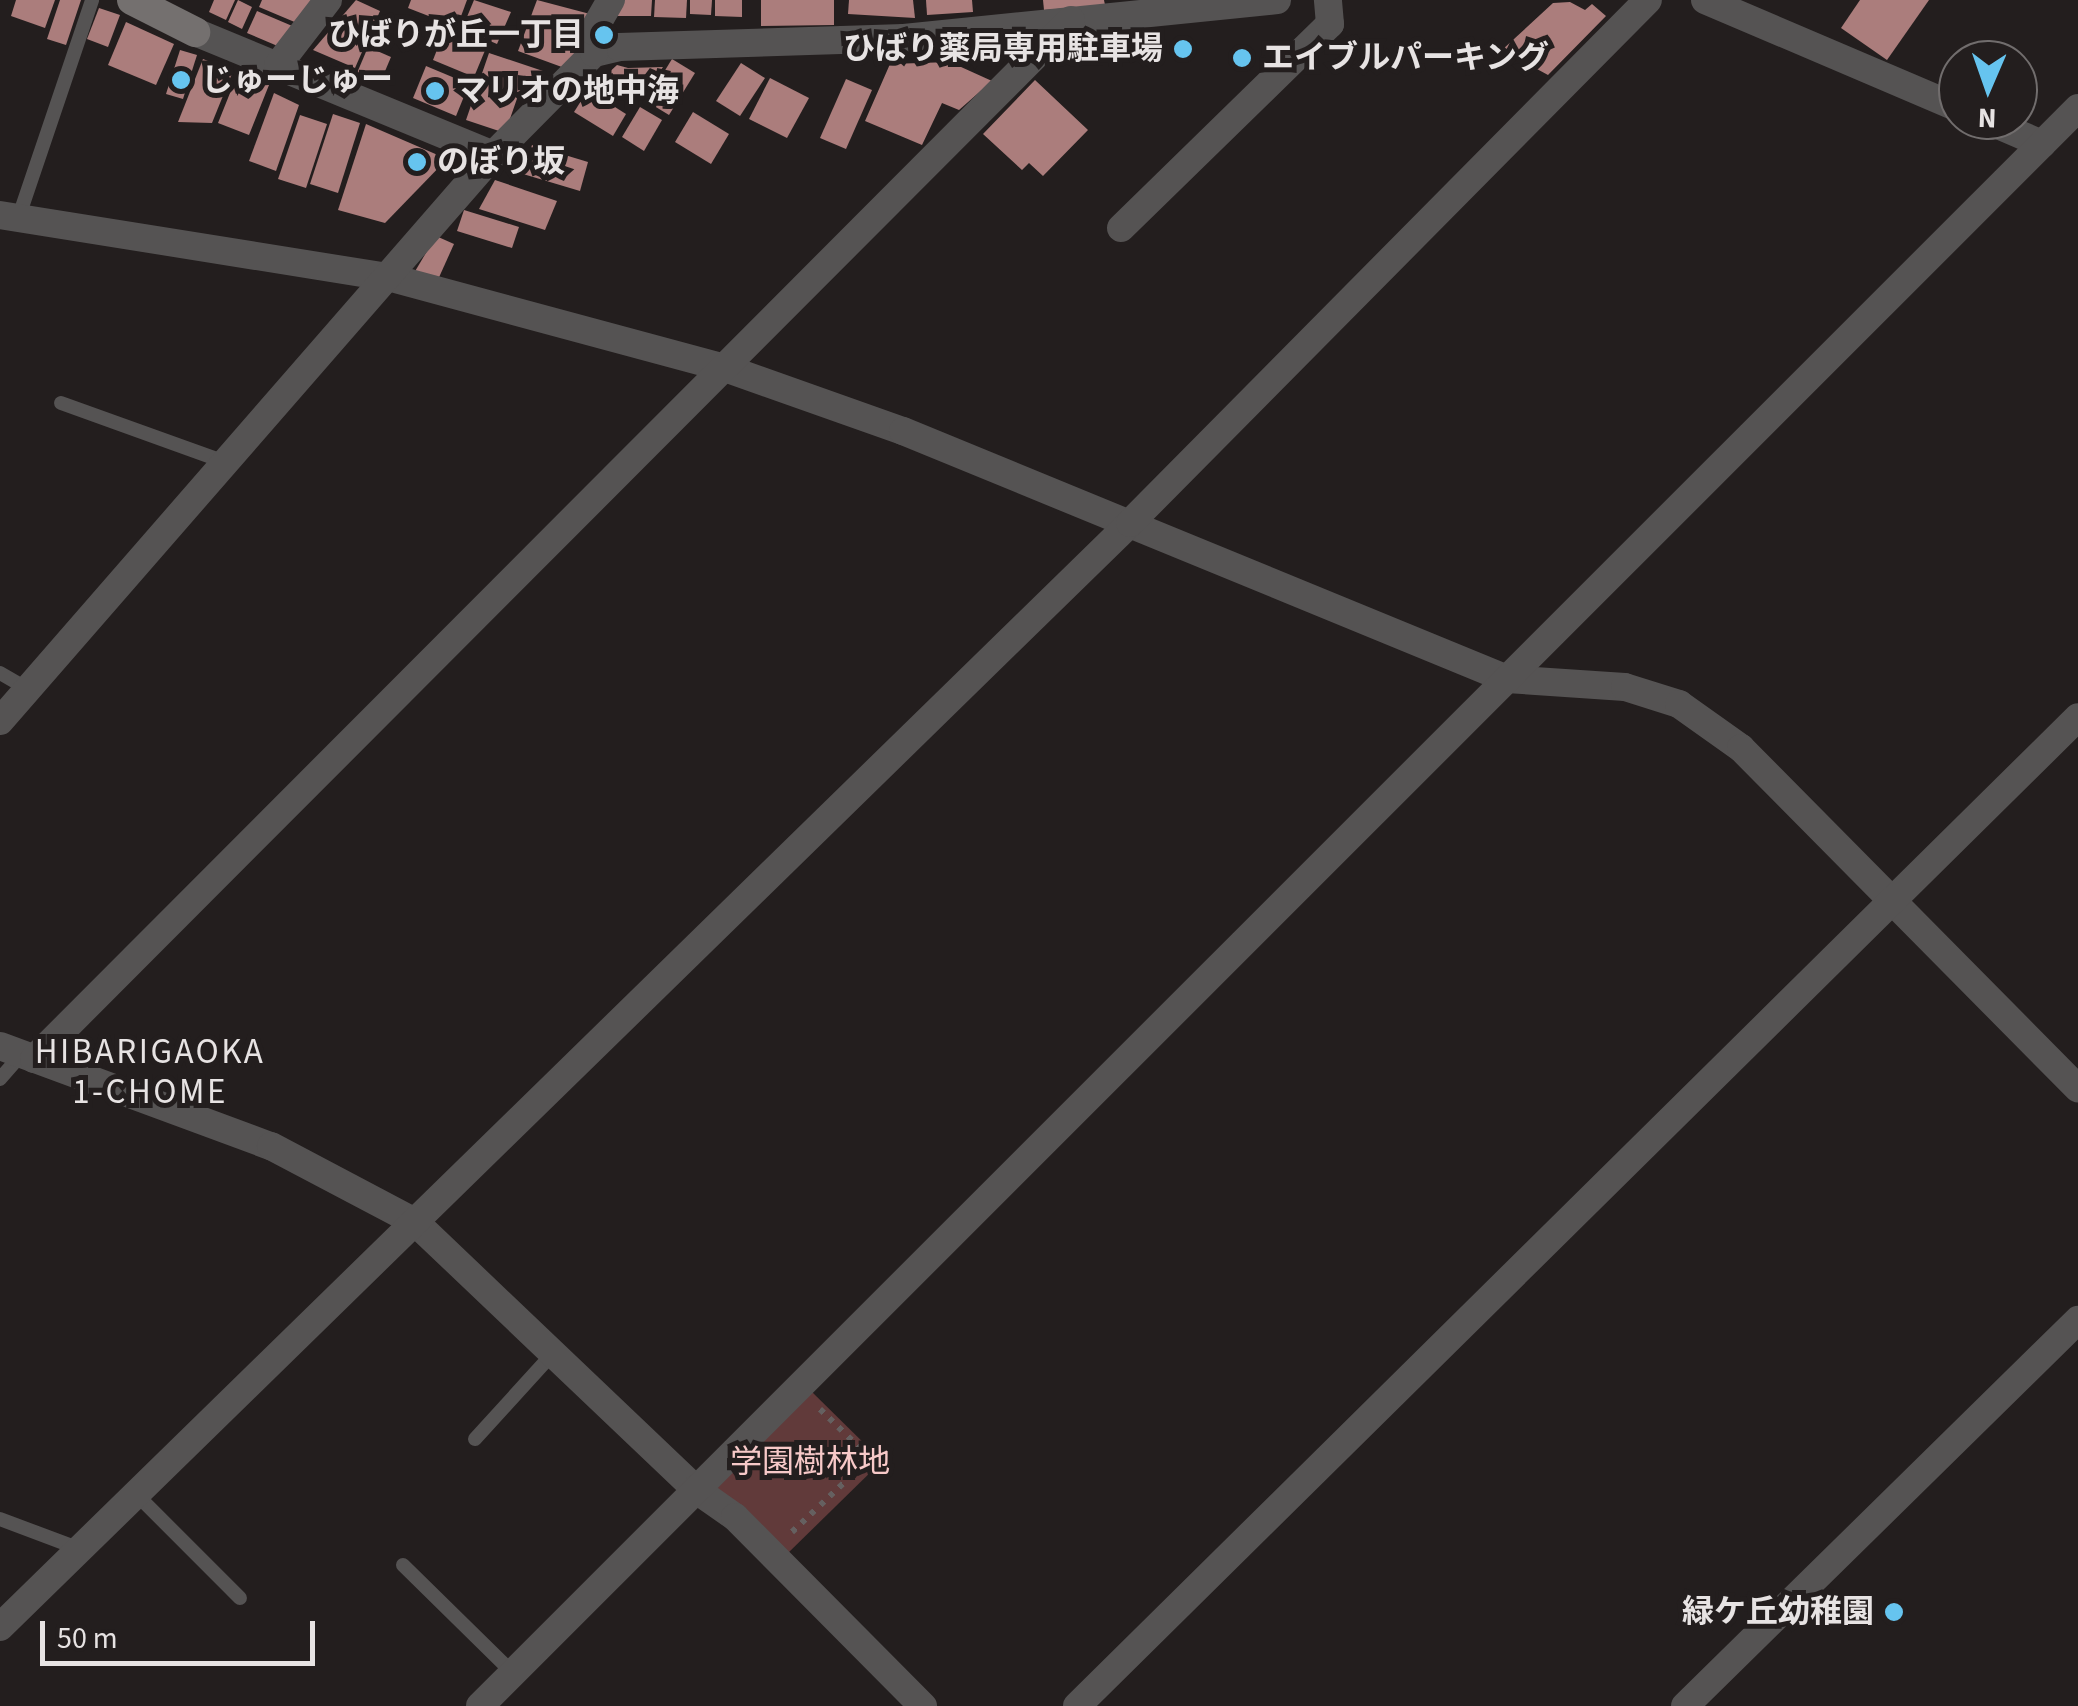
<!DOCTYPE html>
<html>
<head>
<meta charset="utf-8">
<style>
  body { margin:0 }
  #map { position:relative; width:2078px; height:1706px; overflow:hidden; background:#231e1e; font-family:"Source Sans 3","Noto Sans JP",sans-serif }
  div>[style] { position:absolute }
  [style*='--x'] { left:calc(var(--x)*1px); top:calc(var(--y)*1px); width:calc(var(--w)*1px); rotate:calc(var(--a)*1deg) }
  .green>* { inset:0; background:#613a3a }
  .building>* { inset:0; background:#ab7d7c }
  .path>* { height:6px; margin-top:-3px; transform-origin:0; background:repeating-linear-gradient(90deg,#656060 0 5px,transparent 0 13px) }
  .lane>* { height:14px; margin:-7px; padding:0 7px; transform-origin:7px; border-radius:7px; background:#555353 }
  .street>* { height:28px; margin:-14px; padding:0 14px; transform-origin:14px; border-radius:14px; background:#555353 }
  .secondary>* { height:30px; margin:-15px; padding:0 15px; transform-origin:15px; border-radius:15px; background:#74706f }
  .dots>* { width:28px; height:28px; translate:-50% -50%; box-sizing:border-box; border:5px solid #231e1e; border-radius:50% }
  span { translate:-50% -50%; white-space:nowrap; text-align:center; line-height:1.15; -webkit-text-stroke:10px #231e1e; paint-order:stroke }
  .poi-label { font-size:32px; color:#e7e3e3; font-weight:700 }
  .right { translate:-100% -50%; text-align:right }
  .left { translate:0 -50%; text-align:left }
  .park-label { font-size:32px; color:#f7c9c8 }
  .neighbourhood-label { font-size:35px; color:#e7e3e3; letter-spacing:2.5px }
  .north { position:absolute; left:1938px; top:40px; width:100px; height:100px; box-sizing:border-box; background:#231e1e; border:2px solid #716d6d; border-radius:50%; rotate:182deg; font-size:28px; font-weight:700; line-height:40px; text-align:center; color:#e7e3e3 }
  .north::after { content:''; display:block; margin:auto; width:35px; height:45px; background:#66c4ef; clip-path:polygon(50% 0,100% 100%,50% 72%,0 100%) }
  .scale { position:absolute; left:40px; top:1621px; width:275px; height:45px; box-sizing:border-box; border:5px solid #e7e3e3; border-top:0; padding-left:12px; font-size:30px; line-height:35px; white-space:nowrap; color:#e7e3e3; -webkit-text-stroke:8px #231e1e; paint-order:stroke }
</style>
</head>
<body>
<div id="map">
  <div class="green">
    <i style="clip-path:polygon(810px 1390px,882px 1461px,786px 1555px,717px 1488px)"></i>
  </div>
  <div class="building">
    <i style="clip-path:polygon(16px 0,55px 0,45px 28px,11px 16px)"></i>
    <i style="clip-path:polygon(60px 0,81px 0,66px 45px,47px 39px)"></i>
    <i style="clip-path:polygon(214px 0,235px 0,226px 20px,209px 12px)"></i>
    <i style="clip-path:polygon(238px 0,252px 7px,242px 29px,228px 22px)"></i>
    <i style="clip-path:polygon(262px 0,315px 0,304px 26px,259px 7px)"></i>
    <i style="clip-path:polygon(356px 0,380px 11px,355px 68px,313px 50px)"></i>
    <i style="clip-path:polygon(411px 0,467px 0,457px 27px,408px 8px)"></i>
    <i style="clip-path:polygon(474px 0,511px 12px,497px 44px,462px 29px)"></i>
    <i style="clip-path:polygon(537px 0,590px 14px,570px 70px,518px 51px)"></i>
    <i style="clip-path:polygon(619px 0,652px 0,651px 16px,609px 16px)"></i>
    <i style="clip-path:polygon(655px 0,687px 0,686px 18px,654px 17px)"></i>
    <i style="clip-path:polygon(690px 0,712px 0,711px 15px,690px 14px)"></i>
    <i style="clip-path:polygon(715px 0,742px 0,742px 17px,715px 16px)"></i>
    <i style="clip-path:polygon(761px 0,834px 0,834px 25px,761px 26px)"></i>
    <i style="clip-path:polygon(849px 0,913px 0,915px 18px,848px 14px)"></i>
    <i style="clip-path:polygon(926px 0,972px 0,973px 12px,927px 15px)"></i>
    <i style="clip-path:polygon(1043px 0,1104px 0,1105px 5px,1044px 10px)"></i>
    <i style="clip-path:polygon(1860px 0,1929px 0,1887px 60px,1841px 28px)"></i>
    <i style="clip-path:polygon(1570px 2px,1585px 10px,1592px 4px,1606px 16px,1548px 75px,1502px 50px,1553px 3px)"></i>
    <i style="clip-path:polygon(99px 8px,120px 15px,108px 47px,87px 39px)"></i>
    <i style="clip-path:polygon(257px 11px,297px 28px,287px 50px,247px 33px)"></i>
    <i style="clip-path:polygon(126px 22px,174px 44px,156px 85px,108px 65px)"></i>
    <i style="clip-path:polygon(444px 32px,486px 48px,474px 77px,433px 60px)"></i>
    <i style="clip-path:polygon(368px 47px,391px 57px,380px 83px,357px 73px)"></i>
    <i style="clip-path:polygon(180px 50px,197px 55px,183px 99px,166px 94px)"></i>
    <i style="clip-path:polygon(489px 53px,543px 71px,535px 95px,520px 90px,505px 133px,466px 120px)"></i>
    <i style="clip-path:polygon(203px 59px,233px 71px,212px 123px,178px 122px)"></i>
    <i style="clip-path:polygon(672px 59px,695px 73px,669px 115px,646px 101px)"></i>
    <i style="clip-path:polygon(950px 62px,992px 81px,959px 110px,942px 103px,922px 145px,865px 121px,890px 64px)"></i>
    <i style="clip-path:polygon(741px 63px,765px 78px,740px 116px,716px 101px)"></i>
    <i style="clip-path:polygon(617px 65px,628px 68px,663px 67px,641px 97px,604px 77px)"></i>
    <i style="clip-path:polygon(426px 66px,469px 84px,456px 116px,413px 98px)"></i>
    <i style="clip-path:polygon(240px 68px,271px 80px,249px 135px,218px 123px)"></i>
    <i style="clip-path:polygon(770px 78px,809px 98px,787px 138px,749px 119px)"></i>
    <i style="clip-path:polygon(846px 79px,872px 90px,846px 149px,820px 138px)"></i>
    <i style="clip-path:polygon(1035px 80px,1088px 130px,1043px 176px,1029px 163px,1022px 170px,983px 134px)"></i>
    <i style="clip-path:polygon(588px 90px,626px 114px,613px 136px,574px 112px)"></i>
    <i style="clip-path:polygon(274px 93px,299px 105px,276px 171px,249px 161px)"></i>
    <i style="clip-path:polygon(640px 107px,662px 120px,644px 151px,622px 137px)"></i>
    <i style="clip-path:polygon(693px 112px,729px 134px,711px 164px,675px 142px)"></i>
    <i style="clip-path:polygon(333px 114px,360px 123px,338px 193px,310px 184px)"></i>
    <i style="clip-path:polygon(300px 115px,327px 124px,306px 188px,278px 179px)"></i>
    <i style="clip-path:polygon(366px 124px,447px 159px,385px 223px,338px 210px)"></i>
    <i style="clip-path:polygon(532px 145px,588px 162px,580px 191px,523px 174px)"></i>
    <i style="clip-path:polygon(495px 180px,557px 201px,545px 230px,479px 209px)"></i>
    <i style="clip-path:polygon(464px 210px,519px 227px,512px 248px,457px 231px)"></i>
    <i style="clip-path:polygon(436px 236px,454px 244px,436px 284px,414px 273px)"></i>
  </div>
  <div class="path">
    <i style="--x:792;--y:1532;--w:108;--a:-43.5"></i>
    <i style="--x:870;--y:1458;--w:70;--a:-135.6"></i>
  </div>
  <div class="lane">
    <i style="--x:18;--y:219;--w:231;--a:-71.3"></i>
    <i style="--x:61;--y:403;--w:174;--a:19.8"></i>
    <i style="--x:0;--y:673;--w:32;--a:30"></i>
    <i style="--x:0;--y:1079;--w:33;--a:-49"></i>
    <i style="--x:475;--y:1439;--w:119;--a:-47.7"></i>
    <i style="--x:136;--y:1494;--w:147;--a:45"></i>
    <i style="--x:0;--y:1519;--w:85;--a:20.6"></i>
    <i style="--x:403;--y:1565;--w:154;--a:44.5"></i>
  </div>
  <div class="street">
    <i style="--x:1705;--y:0;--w:275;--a:23.1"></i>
    <i style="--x:195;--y:32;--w:322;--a:22.4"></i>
    <i style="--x:493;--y:155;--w:144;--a:-45.3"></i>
    <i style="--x:594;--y:53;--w:26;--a:-13"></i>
    <i style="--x:619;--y:47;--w:285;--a:-1.8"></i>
    <i style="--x:904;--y:38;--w:375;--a:-5.8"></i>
    <i style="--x:594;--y:53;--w:22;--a:-93"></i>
    <i style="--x:593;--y:31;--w:36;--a:-60"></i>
    <i style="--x:278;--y:65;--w:82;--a:-52.4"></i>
    <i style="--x:1986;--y:120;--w:61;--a:23.2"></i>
    <i style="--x:0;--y:215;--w:393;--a:9.1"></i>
    <i style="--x:388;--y:277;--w:349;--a:15.1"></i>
    <i style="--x:725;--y:368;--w:189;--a:19.5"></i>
    <i style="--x:903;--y:431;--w:653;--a:22.32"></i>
    <i style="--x:1507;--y:679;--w:118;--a:3.9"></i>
    <i style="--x:1625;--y:687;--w:57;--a:17.5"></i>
    <i style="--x:1679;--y:704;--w:76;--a:35.4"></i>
    <i style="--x:1741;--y:748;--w:479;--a:45.3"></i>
    <i style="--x:1121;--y:228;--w:292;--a:-44.3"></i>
    <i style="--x:1330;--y:24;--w:24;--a:-95"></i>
    <i style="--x:0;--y:721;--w:751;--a:-48.94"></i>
    <i style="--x:0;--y:1046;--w:289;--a:20.3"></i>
    <i style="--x:271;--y:1146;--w:163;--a:27.8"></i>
    <i style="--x:415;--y:1222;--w:387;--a:43.6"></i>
    <i style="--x:695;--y:1489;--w:49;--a:35"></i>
    <i style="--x:735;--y:1517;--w:267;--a:45.2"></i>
    <i style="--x:34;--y:1059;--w:1468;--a:-45.06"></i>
    <i style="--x:0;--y:1627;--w:1580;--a:-44.33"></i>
    <i style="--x:1130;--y:523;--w:736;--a:-45.28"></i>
    <i style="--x:480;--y:1706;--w:2260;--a:-45"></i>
    <i style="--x:1077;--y:1706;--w:1407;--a:-44.65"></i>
    <i style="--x:1685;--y:1706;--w:551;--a:-44.49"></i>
  </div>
  <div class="secondary">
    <i style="--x:132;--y:0;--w:71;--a:26.9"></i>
  </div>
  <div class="dots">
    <i style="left:604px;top:35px;background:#66c4ef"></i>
    <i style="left:1183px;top:49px;background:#66c4ef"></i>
    <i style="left:1242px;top:58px;background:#66c4ef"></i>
    <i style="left:181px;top:80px;background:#66c4ef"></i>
    <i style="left:435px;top:91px;background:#66c4ef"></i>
    <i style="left:417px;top:162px;background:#66c4ef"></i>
    <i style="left:1894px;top:1612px;background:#66c4ef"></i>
  </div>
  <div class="poi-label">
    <span class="right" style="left:584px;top:35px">ひばりが丘一丁目</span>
    <span class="right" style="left:1163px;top:49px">ひばり薬局専用駐車場</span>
    <span class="left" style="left:1262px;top:58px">エイブルパーキング</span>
    <span class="left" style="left:201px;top:80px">じゅーじゅー</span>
    <span class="left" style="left:455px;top:91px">マリオの地中海</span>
    <span class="left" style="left:437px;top:162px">のぼり坂</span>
    <span class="right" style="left:1874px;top:1612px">緑ケ丘幼稚園</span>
  </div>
  <div class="park-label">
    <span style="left:810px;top:1462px">学園樹林地</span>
  </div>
  <div class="neighbourhood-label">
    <span style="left:150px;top:1072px">HIBARIGAOKA<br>1-CHOME</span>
  </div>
  <div class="north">N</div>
  <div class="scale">50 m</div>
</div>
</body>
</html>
